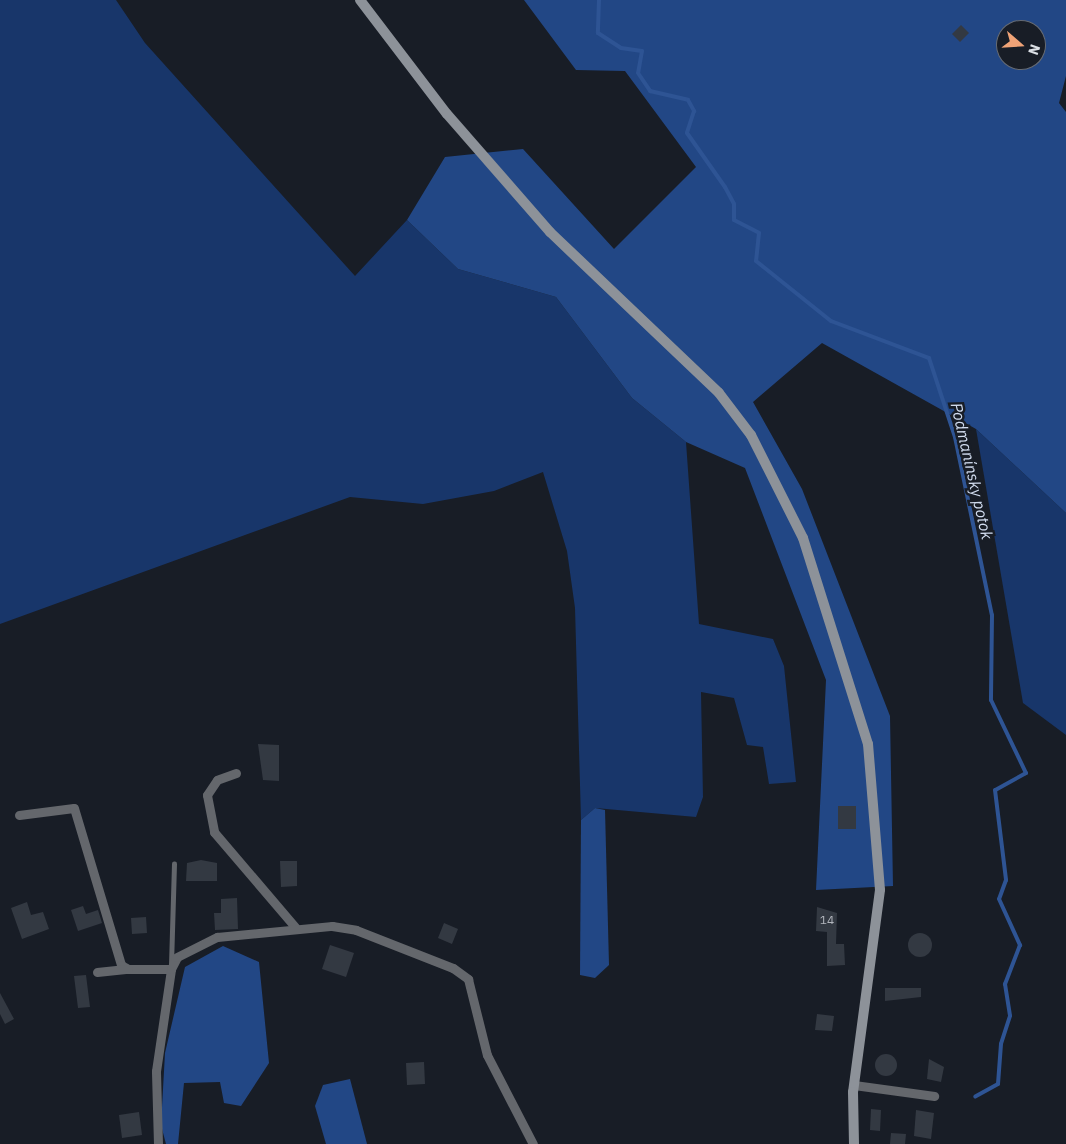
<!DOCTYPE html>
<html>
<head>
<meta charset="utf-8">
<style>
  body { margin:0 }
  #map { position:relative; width:1066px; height:1144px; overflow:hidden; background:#181d26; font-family:"IBM Plex Sans",sans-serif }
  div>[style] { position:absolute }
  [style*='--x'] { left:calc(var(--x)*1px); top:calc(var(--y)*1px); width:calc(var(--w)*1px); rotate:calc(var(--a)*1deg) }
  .green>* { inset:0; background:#18366a }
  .forest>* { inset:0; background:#224785 }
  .stream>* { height:4px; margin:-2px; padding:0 2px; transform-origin:2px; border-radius:2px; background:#2e5494 }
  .building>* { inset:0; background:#333942 }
  .round { border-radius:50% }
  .lane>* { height:4.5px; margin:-2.25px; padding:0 2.25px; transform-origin:2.25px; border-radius:2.25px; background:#64676c }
  .street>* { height:9px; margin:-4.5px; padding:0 4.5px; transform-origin:4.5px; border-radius:4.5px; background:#64676c }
  .secondary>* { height:10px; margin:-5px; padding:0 5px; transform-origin:5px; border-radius:5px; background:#8d9299 }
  span { translate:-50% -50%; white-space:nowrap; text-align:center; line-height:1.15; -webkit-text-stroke:5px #181d26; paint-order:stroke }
  .number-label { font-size:12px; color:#b2b6bd }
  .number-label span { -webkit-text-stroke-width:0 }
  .water-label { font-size:16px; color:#d1dcef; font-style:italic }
  .north { position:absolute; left:996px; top:20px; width:50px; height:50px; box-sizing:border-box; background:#181d26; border:1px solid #666b73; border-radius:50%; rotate:109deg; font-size:14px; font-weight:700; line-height:20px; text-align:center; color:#dce0e6 }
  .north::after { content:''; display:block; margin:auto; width:18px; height:22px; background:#efa377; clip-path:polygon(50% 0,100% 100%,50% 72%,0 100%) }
</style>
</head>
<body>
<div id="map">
  <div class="green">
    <i style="clip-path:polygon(0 0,116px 0,145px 43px,355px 276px,407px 220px,458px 269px,556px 297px,632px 398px,686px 442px,699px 624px,773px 639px,784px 666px,796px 782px,769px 784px,763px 747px,747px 745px,734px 698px,701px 692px,703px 797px,696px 817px,595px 808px,581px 820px,575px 608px,567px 551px,543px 472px,494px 491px,423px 504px,350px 497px,0 624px)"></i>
    <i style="clip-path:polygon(976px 429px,1066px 513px,1066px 735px,1023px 703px)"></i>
  </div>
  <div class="forest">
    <i style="clip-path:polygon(evenodd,524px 0,1066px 0,1066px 76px,1059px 103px,1066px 112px,1066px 513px,976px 429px,822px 343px,753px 402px,802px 489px,890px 716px,893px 886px,816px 890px,826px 680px,745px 468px,686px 442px,632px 398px,556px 297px,458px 269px,407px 220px,445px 157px,523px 149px,614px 249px,696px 167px,625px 71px,576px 70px,524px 0,1006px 30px,1036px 30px,1036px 60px,1006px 60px,1006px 30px)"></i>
    <i style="clip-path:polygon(595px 808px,605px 810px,609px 965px,595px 978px,580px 975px,581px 820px)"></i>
    <i style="clip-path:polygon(223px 946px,259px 962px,269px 1063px,241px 1106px,224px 1103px,220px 1082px,184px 1083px,178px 1144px,166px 1144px,161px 1125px,165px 1053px,185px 967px)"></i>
    <i style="clip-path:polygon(350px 1079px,367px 1144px,326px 1144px,315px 1106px,323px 1085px)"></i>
  </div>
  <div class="stream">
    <i style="--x:599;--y:0;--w:33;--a:92"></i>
    <i style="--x:598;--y:33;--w:27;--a:33"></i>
    <i style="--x:621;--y:48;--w:21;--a:8"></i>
    <i style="--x:642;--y:51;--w:22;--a:100"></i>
    <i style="--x:638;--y:73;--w:22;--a:56"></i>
    <i style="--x:650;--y:91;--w:39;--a:13"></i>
    <i style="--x:688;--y:100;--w:13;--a:61"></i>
    <i style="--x:694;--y:111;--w:23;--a:108"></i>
    <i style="--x:687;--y:133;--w:66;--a:54.9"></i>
    <i style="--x:725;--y:187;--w:19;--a:62"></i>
    <i style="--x:734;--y:204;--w:16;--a:90"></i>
    <i style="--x:734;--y:220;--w:28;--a:27"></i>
    <i style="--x:759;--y:233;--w:28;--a:96"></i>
    <i style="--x:756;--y:261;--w:96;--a:38.7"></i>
    <i style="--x:831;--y:321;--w:105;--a:20.7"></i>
    <i style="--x:929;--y:358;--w:83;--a:71.8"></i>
    <i style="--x:955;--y:437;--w:182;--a:78.3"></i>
    <i style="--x:992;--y:615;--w:85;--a:90.7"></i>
    <i style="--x:991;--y:700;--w:81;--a:64.4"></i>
    <i style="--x:1026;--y:773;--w:35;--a:151"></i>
    <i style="--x:995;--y:790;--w:91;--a:83"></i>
    <i style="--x:1006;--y:880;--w:20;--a:110"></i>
    <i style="--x:999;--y:899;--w:51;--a:65.5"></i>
    <i style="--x:1020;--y:945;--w:42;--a:111"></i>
    <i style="--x:1005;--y:984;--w:32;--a:81"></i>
    <i style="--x:1010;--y:1016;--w:29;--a:108"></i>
    <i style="--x:1001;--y:1044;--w:40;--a:94.3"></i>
    <i style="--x:998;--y:1084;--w:26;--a:151"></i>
  </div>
  <div class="building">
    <i style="clip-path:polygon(961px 25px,969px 33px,960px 42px,952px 34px)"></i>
    <i style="clip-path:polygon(258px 744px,279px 745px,279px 781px,263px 780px)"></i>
    <i style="clip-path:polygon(838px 806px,856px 806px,856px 829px,838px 829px)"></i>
    <i style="clip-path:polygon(201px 860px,217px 863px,217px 881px,186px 881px,187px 863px)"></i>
    <i style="clip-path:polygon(280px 861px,297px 861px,297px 886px,281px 887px)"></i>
    <i style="clip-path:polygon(237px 898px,238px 929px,215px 930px,214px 913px,221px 913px,221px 899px)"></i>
    <i style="clip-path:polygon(27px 902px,31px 915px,43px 912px,49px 929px,22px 939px,11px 908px)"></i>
    <i style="clip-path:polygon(83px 906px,86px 914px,98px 910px,102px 923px,78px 931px,71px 910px)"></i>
    <i style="clip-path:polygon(817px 907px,837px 913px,836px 944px,844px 944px,845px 965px,827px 966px,827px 932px,816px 931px)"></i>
    <i style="clip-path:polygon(146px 917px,147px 933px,132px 934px,131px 918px)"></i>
    <i style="clip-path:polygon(444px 923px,458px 929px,452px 944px,438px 938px)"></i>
    <i class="round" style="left:908px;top:933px;width:24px;height:24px"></i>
    <i style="clip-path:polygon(330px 945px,354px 953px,346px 977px,322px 969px)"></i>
    <i style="clip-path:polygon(86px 975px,90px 1007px,78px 1008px,74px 976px)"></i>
    <i style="clip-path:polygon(885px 988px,921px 988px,921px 997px,885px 1001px)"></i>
    <i style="clip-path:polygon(0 993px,14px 1019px,5px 1024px,0 1014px)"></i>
    <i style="clip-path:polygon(817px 1014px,834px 1016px,832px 1031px,815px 1030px)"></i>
    <i class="round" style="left:875px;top:1054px;width:22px;height:22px"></i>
    <i style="clip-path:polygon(929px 1059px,944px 1067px,941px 1082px,927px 1079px)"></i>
    <i style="clip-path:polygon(424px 1062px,425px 1084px,407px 1085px,406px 1063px)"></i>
    <i style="clip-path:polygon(871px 1109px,881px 1110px,880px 1131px,870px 1130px)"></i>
    <i style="clip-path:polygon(916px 1110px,934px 1113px,931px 1139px,914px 1136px)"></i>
    <i style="clip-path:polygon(139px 1112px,142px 1135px,122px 1138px,119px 1115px)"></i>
    <i style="clip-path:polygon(891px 1133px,906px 1134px,905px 1144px,890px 1144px)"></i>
  </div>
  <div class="lane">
    <i style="--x:171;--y:965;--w:101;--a:-88.3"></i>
  </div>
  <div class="street">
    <i style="--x:236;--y:773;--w:20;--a:160"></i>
    <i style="--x:217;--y:780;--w:18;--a:124"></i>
    <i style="--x:207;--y:795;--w:38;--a:79"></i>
    <i style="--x:214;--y:832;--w:125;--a:49.5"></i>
    <i style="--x:19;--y:815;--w:55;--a:-7.3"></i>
    <i style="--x:74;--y:808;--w:164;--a:73.3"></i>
    <i style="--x:121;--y:965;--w:8;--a:30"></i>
    <i style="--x:128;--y:969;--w:43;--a:0"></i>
    <i style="--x:97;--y:972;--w:31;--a:-6"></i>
    <i style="--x:854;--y:1085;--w:81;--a:7.8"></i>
    <i style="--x:158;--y:1144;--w:73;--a:-91.6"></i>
    <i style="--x:156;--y:1071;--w:103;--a:-81.6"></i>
    <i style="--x:171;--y:969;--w:13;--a:-63"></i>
    <i style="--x:177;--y:957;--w:45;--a:-26.6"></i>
    <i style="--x:217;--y:937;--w:116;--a:-5.5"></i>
    <i style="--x:332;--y:926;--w:24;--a:9"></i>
    <i style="--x:356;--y:930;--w:104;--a:21.4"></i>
    <i style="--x:453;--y:968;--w:19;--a:36"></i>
    <i style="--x:468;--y:979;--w:78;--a:76"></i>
    <i style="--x:487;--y:1055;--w:100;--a:62.7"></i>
  </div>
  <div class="secondary">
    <i style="--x:360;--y:0;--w:143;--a:52.7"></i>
    <i style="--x:447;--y:114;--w:157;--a:48.9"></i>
    <i style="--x:550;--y:232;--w:233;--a:43.6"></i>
    <i style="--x:719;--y:393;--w:53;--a:52.7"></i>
    <i style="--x:751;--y:435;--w:115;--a:63.2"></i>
    <i style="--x:803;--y:538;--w:216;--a:72.5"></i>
    <i style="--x:868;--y:744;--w:146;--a:85.3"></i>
    <i style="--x:880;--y:890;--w:204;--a:97.6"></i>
    <i style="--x:853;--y:1092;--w:52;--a:88.9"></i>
  </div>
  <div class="number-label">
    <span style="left:827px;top:920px">14</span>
  </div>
  <div class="water-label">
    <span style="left:972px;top:471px;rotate:77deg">Podmanínsky potok</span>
  </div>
  <div class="north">N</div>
</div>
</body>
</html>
